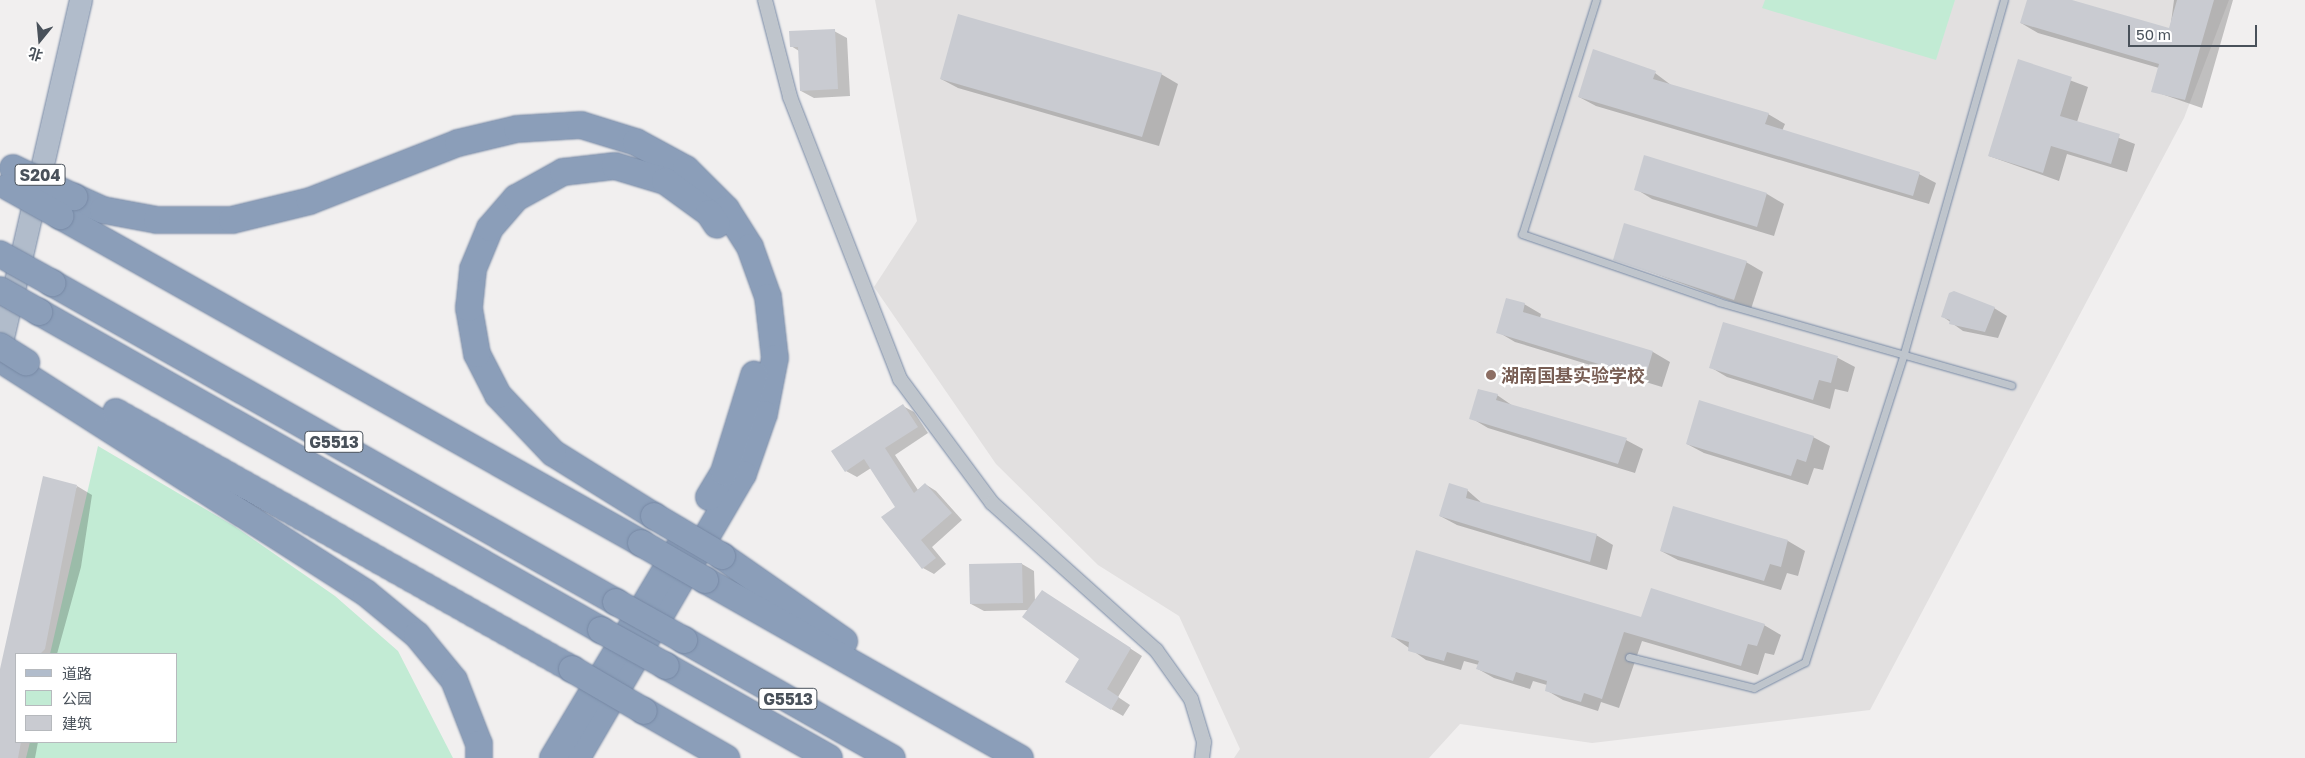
<!DOCTYPE html>
<html>
<head>
<meta charset="utf-8">
<style>
  body { margin:0 }
  #map { position:relative; width:2305px; height:758px; overflow:hidden; background:#f1efef; font-family:"Golos Text","Noto Sans SC",sans-serif }
  div>[style] { position:absolute }
  [style*='--x'] { left:calc(var(--x)*1px); top:calc(var(--y)*1px); width:calc(var(--w)*1px); rotate:calc(var(--a)*1deg) }
  .education>* { inset:0; background:#e2e0e0 }
  .green>* { inset:0; background:#c2ebd4 }
  .shadow>* { inset:0; background:#0003 }
  .building>* { inset:0; background:#c9cbd1 }
  .roads { filter:drop-shadow(0 0 1px #7789a5) drop-shadow(0 0 1px #7789a5) }
  .lane>* { height:7px; margin:-3.5px; padding:0 3.5px; transform-origin:3.5px; border-radius:3.5px; background:#bfc5cc }
  .street>* { height:14px; margin:-7px; padding:0 7px; transform-origin:7px; border-radius:7px; background:#bfc5cc }
  .primary>* { height:22px; margin:-11px; padding:0 11px; transform-origin:11px; border-radius:11px; background:#b1bccb }
  .highway>* { height:26px; margin:-13px; padding:0 13px; transform-origin:13px; border-radius:13px; background:#8b9eb9 }
  .bridges { filter:drop-shadow(0 0 1px #7789a5) drop-shadow(0 0 1px #7789a5) }
  .highway-bridge>* { height:26px; margin:-13px; padding:0 13px; transform-origin:13px; border-radius:13px; background:#8b9eb9 }
  .dots>* { width:14px; height:14px; translate:-50% -50%; box-sizing:border-box; border:2px solid #fff; border-radius:50% }
  span { translate:-50% -50%; white-space:nowrap; text-align:center; line-height:1.15; -webkit-text-stroke:5px #fff; paint-order:stroke }
  .shield-label span { padding:1px 4px; background:#fff; border:1px solid; border-radius:4px; -webkit-text-stroke-width:0 }
  .shield-label { font-size:16px; color:#49515a; font-weight:700 }
  .education-label { font-size:18px; color:#785e54; font-weight:700 }
  .left { translate:0 -50%; text-align:left }
  .legend { position:absolute; left:15px; top:653px; width:162px; height:90px; box-sizing:border-box; background:#fff; border:1px solid #b6b9bd; margin:0; padding:6px 9px; list-style:none; font-size:15px; color:#49515a }
  .legend li { display:flex; align-items:center; gap:10px; height:25px }
  .legend b { width:25px; border:1px solid #b6b9bd }
  .north { position:absolute; left:15px; top:15px; width:50px; height:50px; -webkit-text-stroke:4px #fff; paint-order:stroke; rotate:197deg; font-size:14px; font-weight:700; line-height:20px; text-align:center; color:#49515a }
  .north::after { content:''; display:block; margin:auto; width:18px; height:22px; background:#49515a; clip-path:polygon(50% 0,100% 100%,50% 72%,0 100%) }
  .scale { position:absolute; left:2128px; top:25px; width:129px; height:22px; box-sizing:border-box; border:2px solid #49515a; border-top:0; padding-left:6px; font-size:15px; line-height:18px; white-space:nowrap; color:#49515a; -webkit-text-stroke:4px #fff; paint-order:stroke }
</style>
</head>
<body>
<div id="map">
  <div class="education">
    <i style="clip-path:polygon(875px 0,2229px 0,2184px 118px,1870px 710px,1592px 743px,1460px 724px,1429px 758px,1234px 758px,1240px 749px,1179px 616px,1098px 565px,996px 464px,874px 287px,917px 221px)"></i>
  </div>
  <div class="green">
    <i style="clip-path:polygon(1765px 0,1955px 0,1936px 60px,1762px 8px)"></i>
    <i style="clip-path:polygon(98px 446px,234px 526px,335px 596px,398px 651px,453px 758px,26px 758px,30px 742px,176px 742px,176px 654px,50px 654px)"></i>
  </div>
  <div class="shadow">
    <i style="clip-path:polygon(2028px 0,2068px 0,2170px 30px,2174px 0,2233px 0,2202px 108px,2153px 91px,2159px 68px,2038px 33px,2021px 23px)"></i>
    <i style="clip-path:polygon(834px 31px,847px 38px,850px 96px,814px 98px,801px 91px,799px 51px,791px 46px)"></i>
    <i style="clip-path:polygon(2019px 61px,2088px 87px,2077px 122px,2135px 144px,2127px 172px,2067px 154px,2059px 181px,1989px 156px)"></i>
    <i style="clip-path:polygon(1655px 73px,1671px 85px,1768px 114px,1785px 124px,1782px 131px,1919px 174px,1936px 183px,1929px 204px,1596px 106px,1579px 97px)"></i>
    <i style="clip-path:polygon(1161px 74px,1178px 84px,1159px 146px,958px 88px,941px 79px)"></i>
    <i style="clip-path:polygon(1645px 157px,1767px 194px,1784px 204px,1774px 236px,1652px 199px,1636px 189px)"></i>
    <i style="clip-path:polygon(1615px 259px,1746px 262px,1763px 272px,1751px 309px)"></i>
    <i style="clip-path:polygon(1524px 304px,1541px 314px,1540px 318px,1653px 352px,1670px 362px,1662px 387px,1515px 342px,1498px 332px)"></i>
    <i style="clip-path:polygon(1994px 308px,2007px 316px,1998px 338px,1963px 331px,1942px 316px)"></i>
    <i style="clip-path:polygon(1724px 323px,1838px 358px,1855px 367px,1848px 392px,1835px 389px,1830px 409px,1727px 377px,1710px 367px)"></i>
    <i style="clip-path:polygon(1497px 395px,1513px 406px,1626px 440px,1643px 449px,1635px 473px,1488px 428px,1471px 418px)"></i>
    <i style="clip-path:polygon(903px 406px,914px 412px,928px 433px,895px 455px,918px 490px,925px 484px,936px 491px,962px 520px,932px 547px,946px 564px,934px 574px,923px 568px,897px 507px,871px 468px,857px 477px,846px 471px)"></i>
    <i style="clip-path:polygon(1813px 437px,1830px 446px,1823px 470px,1814px 468px,1808px 485px,1704px 453px,1687px 444px)"></i>
    <i style="clip-path:polygon(77px 486px,92px 495px,81px 567px,57px 654px,16px 654px,16px 742px,38px 742px,35px 758px,0 758px,0 675px)"></i>
    <i style="clip-path:polygon(1467px 490px,1483px 504px,1596px 535px,1613px 545px,1607px 570px,1457px 525px,1440px 516px)"></i>
    <i style="clip-path:polygon(1788px 541px,1805px 551px,1798px 576px,1787px 573px,1781px 590px,1678px 560px,1661px 551px)"></i>
    <i style="clip-path:polygon(1022px 564px,1034px 571px,1035px 601px,1054px 599px,1142px 656px,1118px 697px,1130px 705px,1123px 716px,1111px 709px,1081px 659px,1029px 610px,984px 611px,971px 604px)"></i>
    <i style="clip-path:polygon(1642px 619px,1764px 625px,1781px 635px,1774px 655px,1765px 653px,1758px 675px,1642px 641px,1619px 708px,1601px 702px,1598px 711px,1563px 700px,1546px 690px,1547px 685px,1533px 681px,1530px 689px,1494px 678px,1478px 669px,1479px 665px,1464px 661px,1461px 670px,1426px 660px,1392px 636px)"></i>
  </div>
  <div class="building">
    <i style="clip-path:polygon(2027px 0,2072px 0,2169px 28px,2177px 0,2214px 0,2185px 100px,2151px 92px,2159px 64px,2020px 23px)"></i>
    <i style="clip-path:polygon(958px 14px,1162px 73px,1142px 137px,940px 79px)"></i>
    <i style="clip-path:polygon(835px 29px,838px 89px,800px 91px,798px 47px,790px 47px,789px 31px)"></i>
    <i style="clip-path:polygon(1593px 49px,1656px 71px,1653px 79px,1769px 113px,1765px 124px,1920px 172px,1913px 196px,1578px 97px)"></i>
    <i style="clip-path:polygon(2018px 59px,2072px 77px,2060px 116px,2120px 134px,2111px 164px,2051px 146px,2043px 173px,1988px 156px)"></i>
    <i style="clip-path:polygon(1644px 155px,1767px 193px,1757px 227px,1634px 190px)"></i>
    <i style="clip-path:polygon(1624px 223px,1747px 261px,1734px 300px,1613px 260px)"></i>
    <i style="clip-path:polygon(1954px 291px,1995px 307px,1985px 332px,1949px 324px,1950px 320px,1941px 317px,1949px 293px)"></i>
    <i style="clip-path:polygon(1506px 298px,1525px 303px,1523px 312px,1653px 351px,1645px 378px,1496px 333px)"></i>
    <i style="clip-path:polygon(1723px 322px,1838px 356px,1831px 383px,1819px 380px,1813px 400px,1709px 368px)"></i>
    <i style="clip-path:polygon(1478px 389px,1498px 394px,1496px 400px,1627px 438px,1618px 464px,1469px 419px)"></i>
    <i style="clip-path:polygon(1699px 400px,1814px 436px,1806px 462px,1797px 459px,1791px 476px,1686px 444px)"></i>
    <i style="clip-path:polygon(903px 404px,918px 427px,885px 448px,914px 493px,925px 483px,952px 513px,921px 540px,936px 558px,922px 569px,881px 517px,895px 507px,864px 459px,845px 472px,831px 451px)"></i>
    <i style="clip-path:polygon(43px 476px,77px 485px,45px 649px,40px 654px,16px 654px,16px 742px,21px 742px,18px 758px,0 758px,0 669px)"></i>
    <i style="clip-path:polygon(1449px 483px,1468px 489px,1466px 498px,1597px 534px,1590px 562px,1439px 516px)"></i>
    <i style="clip-path:polygon(1673px 506px,1788px 540px,1781px 567px,1770px 564px,1764px 581px,1660px 551px)"></i>
    <i style="clip-path:polygon(1416px 550px,1641px 617px,1651px 588px,1765px 624px,1757px 646px,1748px 644px,1741px 666px,1624px 632px,1602px 699px,1584px 693px,1581px 702px,1545px 691px,1547px 681px,1516px 672px,1513px 681px,1476px 669px,1479px 661px,1447px 652px,1444px 661px,1408px 651px,1409px 642px,1391px 637px)"></i>
    <i style="clip-path:polygon(1022px 563px,1023px 603px,970px 604px,969px 564px)"></i>
    <i style="clip-path:polygon(1042px 590px,1131px 648px,1107px 689px,1119px 697px,1111px 710px,1065px 682px,1079px 659px,1022px 617px)"></i>
  </div>
  <div class="roads">
    <div class="lane">
      <i style="--x:1596;--y:0;--w:245;--a:107.5"></i>
      <i style="--x:1522;--y:234;--w:208;--a:19"></i>
      <i style="--x:1719;--y:302;--w:304;--a:15.9"></i>
      <i style="--x:1629;--y:657;--w:129;--a:13.9"></i>
      <i style="--x:1754;--y:688;--w:57;--a:-27"></i>
      <i style="--x:1805;--y:662;--w:324;--a:-72.2"></i>
      <i style="--x:1904;--y:353;--w:367;--a:-74.2"></i>
    </div>
    <div class="street">
      <i style="--x:765;--y:0;--w:100;--a:75.5"></i>
      <i style="--x:790;--y:97;--w:303;--a:68.7"></i>
      <i style="--x:900;--y:379;--w:154;--a:53.4"></i>
      <i style="--x:992;--y:503;--w:220;--a:41.9"></i>
      <i style="--x:1156;--y:650;--w:60;--a:54.5"></i>
      <i style="--x:1191;--y:699;--w:45;--a:73.2"></i>
      <i style="--x:1204;--y:742;--w:16;--a:97"></i>
    </div>
    <div class="primary">
      <i style="--x:0;--y:351;--w:360;--a:-77"></i>
    </div>
    <div class="highway">
      <i style="--x:74;--y:197;--w:32;--a:24"></i>
      <i style="--x:103;--y:210;--w:55;--a:10.5"></i>
      <i style="--x:157;--y:220;--w:75;--a:0"></i>
      <i style="--x:232;--y:220;--w:80;--a:-13.7"></i>
      <i style="--x:310;--y:201;--w:159;--a:-21.4"></i>
      <i style="--x:458;--y:143;--w:61;--a:-13.3"></i>
      <i style="--x:517;--y:129;--w:64;--a:-3.6"></i>
      <i style="--x:581;--y:125;--w:58;--a:17.2"></i>
      <i style="--x:636;--y:142;--w:57;--a:28.4"></i>
      <i style="--x:686;--y:169;--w:57;--a:45"></i>
      <i style="--x:726;--y:209;--w:45;--a:57.7"></i>
      <i style="--x:750;--y:247;--w:53;--a:70.2"></i>
      <i style="--x:768;--y:297;--w:61;--a:83.5"></i>
      <i style="--x:775;--y:358;--w:57;--a:101.1"></i>
      <i style="--x:764;--y:414;--w:64;--a:109.3"></i>
      <i style="--x:743;--y:474;--w:329;--a:120.3"></i>
      <i style="--x:60;--y:216;--w:667;--a:29.37"></i>
      <i style="--x:52;--y:283;--w:648;--a:29.49"></i>
      <i style="--x:39;--y:312;--w:646;--a:29.5"></i>
      <i style="--x:0;--y:359;--w:434;--a:32.6"></i>
      <i style="--x:366;--y:593;--w:66;--a:39.5"></i>
      <i style="--x:417;--y:635;--w:58;--a:50.6"></i>
      <i style="--x:454;--y:680;--w:69;--a:68.7"></i>
      <i style="--x:479;--y:744;--w:14;--a:90"></i>
      <i style="--x:116;--y:412;--w:523;--a:29.41"></i>
      <i style="--x:709;--y:497;--w:29;--a:-59"></i>
      <i style="--x:724;--y:472;--w:102;--a:-72.8"></i>
      <i style="--x:654;--y:516;--w:119;--a:-148"></i>
      <i style="--x:553;--y:453;--w:80;--a:-133.5"></i>
      <i style="--x:498;--y:395;--w:46;--a:-117.1"></i>
      <i style="--x:477;--y:354;--w:47;--a:-99.9"></i>
      <i style="--x:469;--y:308;--w:39;--a:-84"></i>
      <i style="--x:473;--y:269;--w:44;--a:-67.5"></i>
      <i style="--x:490;--y:228;--w:40;--a:-49"></i>
      <i style="--x:516;--y:198;--w:54;--a:-29"></i>
      <i style="--x:563;--y:172;--w:52;--a:-6.6"></i>
      <i style="--x:615;--y:166;--w:52;--a:16.7"></i>
      <i style="--x:665;--y:181;--w:54;--a:36"></i>
      <i style="--x:709;--y:213;--w:14;--a:56"></i>
      <i style="--x:722;--y:556;--w:149;--a:34.9"></i>
      <i style="--x:705;--y:580;--w:362;--a:29.5"></i>
      <i style="--x:684;--y:640;--w:239;--a:29.6"></i>
      <i style="--x:666;--y:666;--w:187;--a:29.4"></i>
      <i style="--x:644;--y:711;--w:95;--a:29.8"></i>
      <i style="--x:553;--y:758;--w:253;--a:-59.1"></i>
    </div>
  </div>
  <div class="bridges">
    <div class="highway-bridge">
      <i style="--x:13;--y:168;--w:68;--a:25.4"></i>
      <i style="--x:8;--y:187;--w:60;--a:29.1"></i>
      <i style="--x:0;--y:254;--w:60;--a:29.1"></i>
      <i style="--x:0;--y:290;--w:45;--a:29.4"></i>
      <i style="--x:0;--y:346;--w:31;--a:32"></i>
      <i style="--x:654;--y:516;--w:79;--a:30.5"></i>
      <i style="--x:641;--y:543;--w:74;--a:30"></i>
      <i style="--x:616;--y:602;--w:78;--a:29.2"></i>
      <i style="--x:601;--y:630;--w:74;--a:29"></i>
      <i style="--x:572;--y:669;--w:83;--a:30.3"></i>
    </div>
  </div>
  <div class="dots">
    <i style="left:1491px;top:375px;background:#8d6e63"></i>
  </div>
  <div class="shield-label">
    <span style="left:40px;top:175px">S204</span>
    <span style="left:334px;top:442px">G5513</span>
    <span style="left:788px;top:699px">G5513</span>
  </div>
  <div class="education-label">
    <span class="left" style="left:1501px;top:375px">湖南国基实验学校</span>
  </div>
  <ul class="legend">
  <li><b style="height:6px;background:#b1bccb"></b>道路</li>
  <li><b style="height:14px;background:#c2ebd4"></b>公园</li>
  <li><b style="height:14px;background:#c9cbd1"></b>建筑</li>
  </ul>
  <div class="north">北</div>
  <div class="scale">50 m</div>
</div>
</body>
</html>
